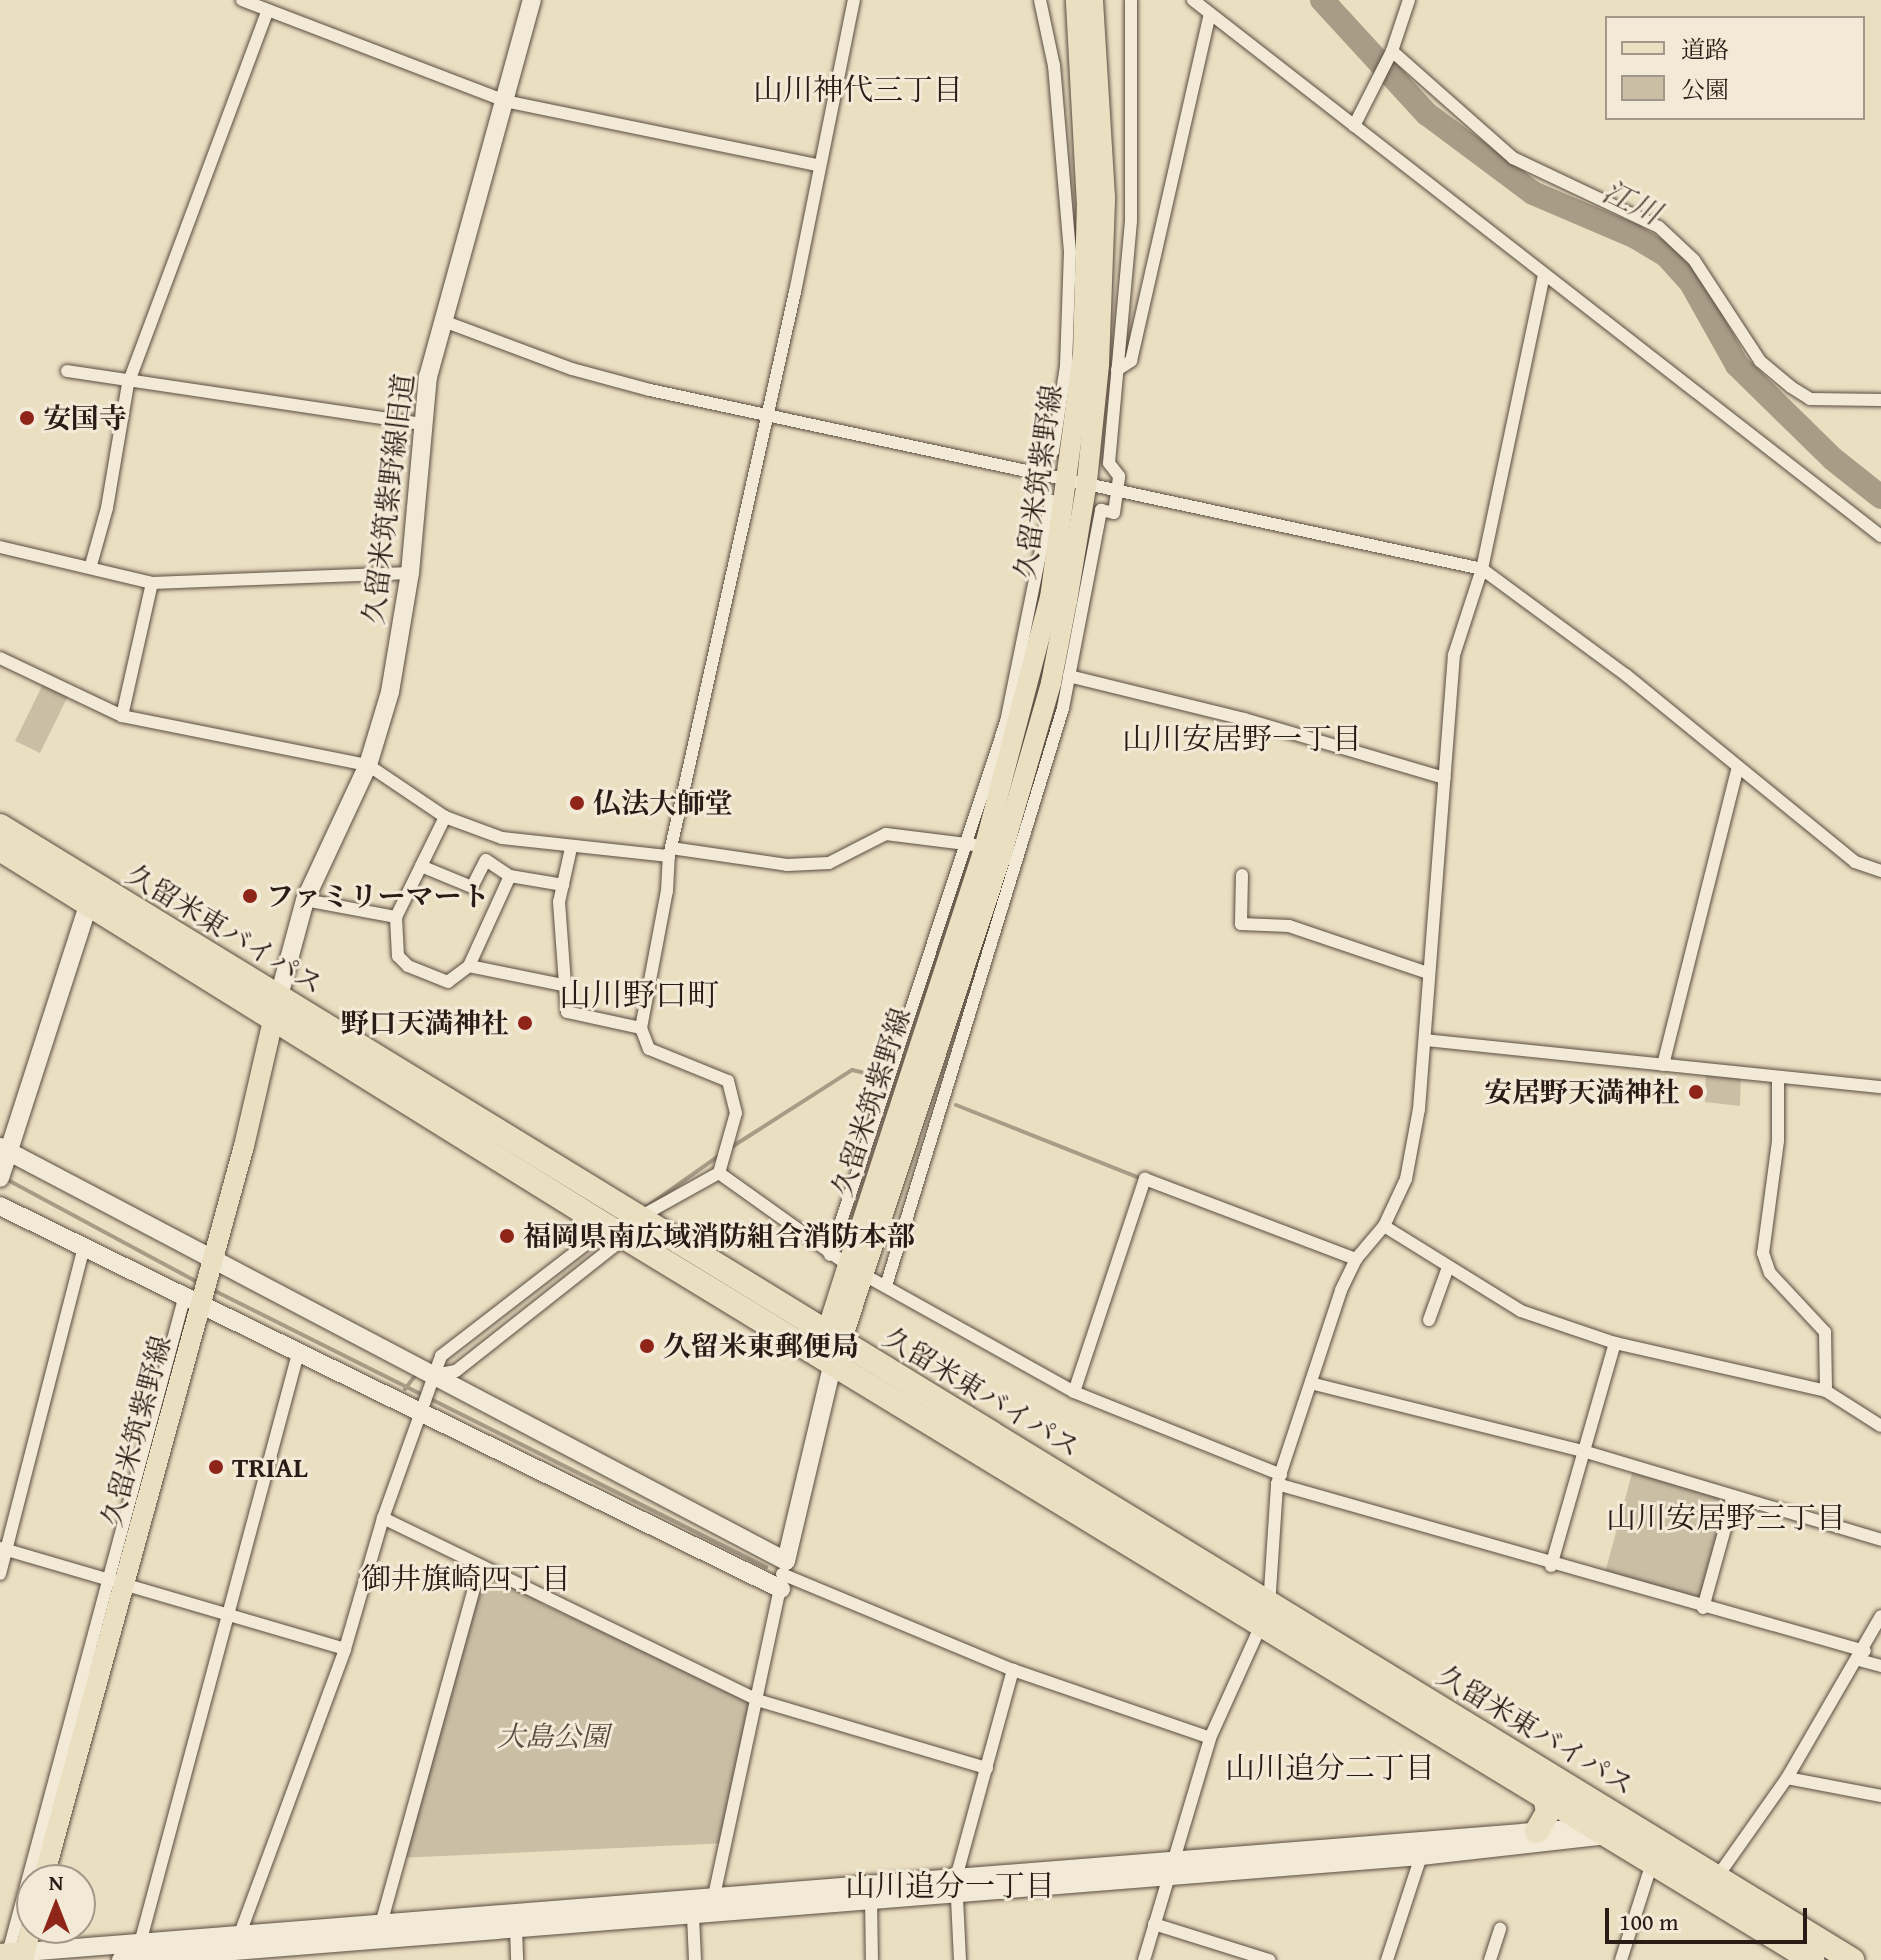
<!DOCTYPE html>
<html>
<head>
<meta charset="utf-8">
<style>
  body { margin:0 }
  #map { position:relative; width:1881px; height:1960px; overflow:hidden; background:#ebdfc2; font-family:"Gentium Book Plus","Noto Serif JP",serif }
  div>[style] { position:absolute }
  [style*='--x'] { left:calc(var(--x)*1px); top:calc(var(--y)*1px); width:calc(var(--w)*1px); rotate:calc(var(--a)*1deg) }
  .green>* { inset:0; background:#cabea5 }
  .stream>* { height:4px; margin:-2px; padding:0 2px; transform-origin:2px; border-radius:2px; background:#a99c87 }
  .river>* { height:24px; margin:-12px; padding:0 12px; transform-origin:12px; border-radius:12px; background:#a99c87 }
  .roads { filter:drop-shadow(0 0 2px #5a4c40) drop-shadow(0 0 2px #5a4c40) }
  .street>* { height:12px; margin:-6px; padding:0 6px; transform-origin:6px; border-radius:6px; background:#f2ead7 }
  .secondary>* { height:18px; margin:-9px; padding:0 9px; transform-origin:9px; border-radius:9px; background:#f2ead7 }
  .primary>* { height:20px; margin:-10px; padding:0 10px; transform-origin:10px; border-radius:10px; background:#ebdfc2 }
  .highway>* { height:24px; margin:-12px; padding:0 12px; transform-origin:12px; border-radius:12px; background:#ebdfc2 }
  .dots>* { width:22px; height:22px; translate:-50% -50%; box-sizing:border-box; border:4px solid #f2ead7; border-radius:50% }
  span { translate:-50% -50%; white-space:nowrap; text-align:center; line-height:1.15; -webkit-text-stroke:6px #f2ead7; paint-order:stroke }
  .poi-label { font-size:28px; color:#291b15; font-weight:700 }
  .left { translate:0 -50%; text-align:left }
  .right { translate:-100% -50%; text-align:right }
  .street-label { font-size:28px; color:#291b15 }
  .park-label { font-size:28px; color:#594c40; font-style:italic }
  .neighbourhood-label { font-size:30px; color:#291b15 }
  .water-label { font-size:30px; color:#5c4f43; font-style:italic }
  .quarter-label { font-size:32px; color:#291b15 }
  .legend { position:absolute; left:1605px; top:16px; width:260px; height:104px; box-sizing:border-box; background:#f2ead7; border:2px solid #a29789; margin:0; padding:10px 14px; list-style:none; font-size:24px; color:#291b15 }
  .legend li { display:flex; align-items:center; gap:16px; height:40px }
  .legend b { width:40px; border:2px solid #a29789 }
  .north { position:absolute; left:16px; top:1864px; width:80px; height:80px; box-sizing:border-box; background:#f2ead7; border:2px solid #a29789; border-radius:50%; rotate:0deg; font-size:22px; font-weight:700; line-height:32px; text-align:center; color:#291b15 }
  .north::after { content:''; display:block; margin:auto; width:28px; height:36px; background:#8f2418; clip-path:polygon(50% 0,100% 100%,50% 72%,0 100%) }
  .scale { position:absolute; left:1605px; top:1908px; width:202px; height:36px; box-sizing:border-box; border:4px solid #291b15; border-top:0; padding-left:10px; font-size:24px; line-height:28px; white-space:nowrap; color:#291b15; -webkit-text-stroke:6px #f2ead7; paint-order:stroke }
</style>
</head>
<body>
<div id="map">
  <div class="green">
    <i style="clip-path:polygon(44px 682px,69px 694px,40px 753px,15px 741px)"></i>
    <i style="clip-path:polygon(1706px 1070px,1741px 1073px,1740px 1106px,1705px 1102px)"></i>
    <i style="clip-path:polygon(1634px 1466px,1734px 1496px,1703px 1608px,1603px 1580px)"></i>
    <i style="clip-path:polygon(480px 1566px,508px 1577px,542px 1604px,757px 1700px,728px 1843px,397px 1858px)"></i>
  </div>
  <div class="stream">
    <i style="--x:956;--y:1105;--w:200;--a:21.7"></i>
    <i style="--x:730;--y:1148;--w:145;--a:-32.6"></i>
    <i style="--x:852;--y:1070;--w:27;--a:13"></i>
    <i style="--x:6;--y:1179;--w:219;--a:28.3"></i>
    <i style="--x:645;--y:1208;--w:92;--a:-35.2"></i>
    <i style="--x:211;--y:1289;--w:621;--a:26.61"></i>
    <i style="--x:174;--y:1359;--w:55;--a:-74.2"></i>
    <i style="--x:405;--y:1389;--w:21;--a:-53"></i>
  </div>
  <div class="river">
    <i style="--x:1322;--y:0;--w:155;--a:47.4"></i>
    <i style="--x:1427;--y:114;--w:132;--a:36.7"></i>
    <i style="--x:1533;--y:193;--w:110;--a:23.1"></i>
    <i style="--x:1634;--y:236;--w:37;--a:31"></i>
    <i style="--x:1666;--y:255;--w:38;--a:48"></i>
    <i style="--x:1691;--y:283;--w:94;--a:60.7"></i>
    <i style="--x:1737;--y:365;--w:134;--a:44.4"></i>
    <i style="--x:1833;--y:459;--w:61;--a:38.4"></i>
  </div>
  <div class="roads">
    <div class="street">
      <i style="--x:242;--y:0;--w:282;--a:21"></i>
      <i style="--x:505;--y:101;--w:319;--a:11.6"></i>
      <i style="--x:1193;--y:0;--w:872;--a:37.92"></i>
      <i style="--x:1392;--y:51;--w:162;--a:41.5"></i>
      <i style="--x:1513;--y:158;--w:161;--a:25.3"></i>
      <i style="--x:1659;--y:227;--w:48;--a:43.3"></i>
      <i style="--x:1694;--y:260;--w:121;--a:56.8"></i>
      <i style="--x:1760;--y:361;--w:40;--a:40"></i>
      <i style="--x:1791;--y:387;--w:22;--a:32"></i>
      <i style="--x:1810;--y:399;--w:71;--a:0.8"></i>
      <i style="--x:1354;--y:126;--w:84;--a:-63.1"></i>
      <i style="--x:1392;--y:51;--w:54;--a:-71.6"></i>
      <i style="--x:446;--y:322;--w:134;--a:20.5"></i>
      <i style="--x:572;--y:369;--w:81;--a:15.1"></i>
      <i style="--x:650;--y:390;--w:851;--a:12.14"></i>
      <i style="--x:1482;--y:569;--w:179;--a:36.4"></i>
      <i style="--x:1626;--y:675;--w:296;--a:39.2"></i>
      <i style="--x:1855;--y:862;--w:28;--a:19"></i>
      <i style="--x:1117;--y:370;--w:17;--a:-33"></i>
      <i style="--x:1131;--y:361;--w:356;--a:-77.2"></i>
      <i style="--x:67;--y:371;--w:358;--a:8.5"></i>
      <i style="--x:0;--y:547;--w:156;--a:13.3"></i>
      <i style="--x:152;--y:583;--w:258;--a:-2.2"></i>
      <i style="--x:91;--y:565;--w:59;--a:-74.3"></i>
      <i style="--x:107;--y:508;--w:126;--a:-80.4"></i>
      <i style="--x:128;--y:384;--w:399;--a:-69.5"></i>
      <i style="--x:0;--y:658;--w:135;--a:25.4"></i>
      <i style="--x:122;--y:716;--w:251;--a:11.3"></i>
      <i style="--x:368;--y:765;--w:93;--a:34"></i>
      <i style="--x:445;--y:817;--w:61;--a:20.2"></i>
      <i style="--x:502;--y:838;--w:168;--a:6.2"></i>
      <i style="--x:1069;--y:676;--w:180;--a:13.8"></i>
      <i style="--x:1244;--y:719;--w:209;--a:16.4"></i>
      <i style="--x:122;--y:716;--w:136;--a:-77.3"></i>
      <i style="--x:571;--y:848;--w:55;--a:102.5"></i>
      <i style="--x:559;--y:902;--w:110;--a:85.8"></i>
      <i style="--x:567;--y:1012;--w:76;--a:12.2"></i>
      <i style="--x:671;--y:848;--w:117;--a:8.3"></i>
      <i style="--x:787;--y:865;--w:42;--a:-2.7"></i>
      <i style="--x:829;--y:863;--w:64;--a:-27"></i>
      <i style="--x:886;--y:834;--w:105;--a:7.1"></i>
      <i style="--x:421;--y:866;--w:55;--a:22.4"></i>
      <i style="--x:472;--y:887;--w:30;--a:-63"></i>
      <i style="--x:486;--y:860;--w:29;--a:34"></i>
      <i style="--x:510;--y:876;--w:99;--a:114.5"></i>
      <i style="--x:469;--y:966;--w:26;--a:143"></i>
      <i style="--x:448;--y:982;--w:43;--a:-158.2"></i>
      <i style="--x:408;--y:966;--w:14;--a:-135"></i>
      <i style="--x:398;--y:956;--w:39;--a:-93"></i>
      <i style="--x:396;--y:917;--w:57;--a:-63.9"></i>
      <i style="--x:421;--y:866;--w:55;--a:-63.9"></i>
      <i style="--x:1242;--y:875;--w:49;--a:91.2"></i>
      <i style="--x:1241;--y:924;--w:48;--a:2.4"></i>
      <i style="--x:1289;--y:926;--w:147;--a:18.7"></i>
      <i style="--x:510;--y:876;--w:54;--a:9.6"></i>
      <i style="--x:305;--y:900;--w:93;--a:10.6"></i>
      <i style="--x:469;--y:966;--w:100;--a:11.5"></i>
      <i style="--x:1425;--y:1040;--w:458;--a:5.9"></i>
      <i style="--x:1663;--y:1065;--w:307;--a:-75.9"></i>
      <i style="--x:1778;--y:1077;--w:64;--a:90"></i>
      <i style="--x:1778;--y:1141;--w:113;--a:97.6"></i>
      <i style="--x:1763;--y:1253;--w:21;--a:71"></i>
      <i style="--x:1770;--y:1273;--w:81;--a:47"></i>
      <i style="--x:1825;--y:1332;--w:59;--a:89"></i>
      <i style="--x:719;--y:1173;--w:62;--a:-74.2"></i>
      <i style="--x:736;--y:1113;--w:33;--a:-104"></i>
      <i style="--x:728;--y:1081;--w:85;--a:-157.9"></i>
      <i style="--x:649;--y:1049;--w:22;--a:-111"></i>
      <i style="--x:641;--y:1028;--w:139;--a:-79.3"></i>
      <i style="--x:667;--y:891;--w:35;--a:-87"></i>
      <i style="--x:669;--y:856;--w:578;--a:-77.41"></i>
      <i style="--x:795;--y:292;--w:298;--a:-78.6"></i>
      <i style="--x:719;--y:1173;--w:158;--a:35.5"></i>
      <i style="--x:638;--y:1218;--w:93;--a:-29.1"></i>
      <i style="--x:1384;--y:1226;--w:161;--a:31.8"></i>
      <i style="--x:1521;--y:1311;--w:99;--a:18.8"></i>
      <i style="--x:1615;--y:1343;--w:216;--a:12.8"></i>
      <i style="--x:1826;--y:1391;--w:65;--a:32.5"></i>
      <i style="--x:830;--y:1255;--w:561;--a:-71.73"></i>
      <i style="--x:1006;--y:722;--w:226;--a:-78.5"></i>
      <i style="--x:1051;--y:501;--w:12;--a:-156"></i>
      <i style="--x:1040;--y:496;--w:25;--a:-97"></i>
      <i style="--x:1037;--y:471;--w:18;--a:-77"></i>
      <i style="--x:1041;--y:453;--w:12;--a:-9"></i>
      <i style="--x:1053;--y:451;--w:86;--a:-81.3"></i>
      <i style="--x:1066;--y:366;--w:114;--a:-88"></i>
      <i style="--x:1070;--y:252;--w:187;--a:-94.9"></i>
      <i style="--x:1054;--y:66;--w:67;--a:-102"></i>
      <i style="--x:866;--y:1276;--w:238;--a:29.1"></i>
      <i style="--x:1074;--y:1392;--w:223;--a:21.8"></i>
      <i style="--x:886;--y:1286;--w:604;--a:-72.97"></i>
      <i style="--x:1063;--y:708;--w:202;--a:-79.1"></i>
      <i style="--x:1101;--y:510;--w:13;--a:13"></i>
      <i style="--x:1114;--y:513;--w:37;--a:-82"></i>
      <i style="--x:1119;--y:476;--w:16;--a:-128"></i>
      <i style="--x:1109;--y:463;--w:243;--a:-84.8"></i>
      <i style="--x:1131;--y:221;--w:221;--a:-90"></i>
      <i style="--x:1429;--y:1320;--w:53;--a:-70.2"></i>
      <i style="--x:435;--y:1375;--w:21;--a:-11"></i>
      <i style="--x:456;--y:1371;--w:219;--a:-38.3"></i>
      <i style="--x:1314;--y:1384;--w:277;--a:14"></i>
      <i style="--x:1583;--y:1451;--w:311;--a:16.6"></i>
      <i style="--x:1074;--y:1392;--w:225;--a:-71.6"></i>
      <i style="--x:1145;--y:1179;--w:226;--a:20.8"></i>
      <i style="--x:1277;--y:1484;--w:611;--a:15.86"></i>
      <i style="--x:383;--y:1518;--w:416;--a:25.9"></i>
      <i style="--x:757;--y:1700;--w:240;--a:16.5"></i>
      <i style="--x:0;--y:1548;--w:359;--a:16.3"></i>
      <i style="--x:1551;--y:1566;--w:232;--a:-74"></i>
      <i style="--x:0;--y:1574;--w:339;--a:-75.6"></i>
      <i style="--x:782;--y:1574;--w:250;--a:22.6"></i>
      <i style="--x:1013;--y:1670;--w:208;--a:19"></i>
      <i style="--x:1269;--y:1606;--w:122;--a:-86.2"></i>
      <i style="--x:1277;--y:1484;--w:204;--a:-71.7"></i>
      <i style="--x:1341;--y:1290;--w:34;--a:-64"></i>
      <i style="--x:1356;--y:1259;--w:43;--a:-49.7"></i>
      <i style="--x:1384;--y:1226;--w:52;--a:-64.9"></i>
      <i style="--x:1406;--y:1179;--w:71;--a:-79.5"></i>
      <i style="--x:1419;--y:1109;--w:455;--a:-85.6"></i>
      <i style="--x:1454;--y:655;--w:90;--a:-72"></i>
      <i style="--x:1482;--y:569;--w:299;--a:-78.1"></i>
      <i style="--x:1703;--y:1608;--w:116;--a:-74.5"></i>
      <i style="--x:1859;--y:1660;--w:23;--a:15"></i>
      <i style="--x:1787;--y:1778;--w:96;--a:10.8"></i>
      <i style="--x:1715;--y:1880;--w:125;--a:-54.8"></i>
      <i style="--x:1787;--y:1778;--w:187;--a:-59.9"></i>
      <i style="--x:871;--y:1899;--w:61;--a:89.1"></i>
      <i style="--x:381;--y:1924;--w:371;--a:-74.5"></i>
      <i style="--x:1154;--y:1924;--w:121;--a:17.4"></i>
      <i style="--x:516;--y:1928;--w:32;--a:88"></i>
      <i style="--x:238;--y:1939;--w:309;--a:-69.7"></i>
      <i style="--x:345;--y:1649;--w:136;--a:-73.8"></i>
      <i style="--x:383;--y:1518;--w:172;--a:-70.3"></i>
      <i style="--x:441;--y:1356;--w:211;--a:-37.7"></i>
      <i style="--x:139;--y:1947;--w:618;--a:-75"></i>
      <i style="--x:7;--y:1957;--w:686;--a:-74.95"></i>
      <i style="--x:695;--y:1960;--w:44;--a:-92.6"></i>
      <i style="--x:693;--y:1916;--w:29;--a:-44"></i>
      <i style="--x:714;--y:1896;--w:320;--a:-77.9"></i>
      <i style="--x:960;--y:1960;--w:82;--a:-92.8"></i>
      <i style="--x:956;--y:1878;--w:216;--a:-74.7"></i>
      <i style="--x:1144;--y:1960;--w:232;--a:-73.4"></i>
      <i style="--x:1210;--y:1738;--w:126;--a:-65.7"></i>
      <i style="--x:1387;--y:1960;--w:113;--a:-71.9"></i>
      <i style="--x:1490;--y:1960;--w:33;--a:-72"></i>
      <i style="--x:1621;--y:1960;--w:105;--a:-72.3"></i>
    </div>
    <div class="secondary">
      <i style="--x:279;--y:996;--w:99;--a:-74.8"></i>
      <i style="--x:305;--y:900;--w:149;--a:-65"></i>
      <i style="--x:368;--y:765;--w:76;--a:-73.2"></i>
      <i style="--x:390;--y:692;--w:121;--a:-80.5"></i>
      <i style="--x:410;--y:573;--w:197;--a:-84.8"></i>
      <i style="--x:428;--y:377;--w:391;--a:-74.6"></i>
      <i style="--x:0;--y:1147;--w:888;--a:27.78"></i>
      <i style="--x:786;--y:1561;--w:204;--a:-76.7"></i>
      <i style="--x:0;--y:1178;--w:290;--a:-72.1"></i>
      <i style="--x:0;--y:1206;--w:870;--a:26.12"></i>
      <i style="--x:25;--y:1952;--w:1577;--a:-4.55"></i>
      <i style="--x:121;--y:1960;--w:1304;--a:-4.57"></i>
      <i style="--x:1421;--y:1856;--w:196;--a:-6.4"></i>
    </div>
    <div class="primary">
      <i style="--x:829;--y:1347;--w:13;--a:-103"></i>
      <i style="--x:826;--y:1334;--w:72;--a:-72.3"></i>
      <i style="--x:848;--y:1265;--w:442;--a:-71.9"></i>
      <i style="--x:985;--y:845;--w:255;--a:-75.3"></i>
      <i style="--x:1050;--y:598;--w:245;--a:-82.3"></i>
      <i style="--x:1083;--y:355;--w:149;--a:-88.5"></i>
      <i style="--x:1087;--y:206;--w:206;--a:-93.1"></i>
      <i style="--x:837;--y:1354;--w:527;--a:-71.77"></i>
      <i style="--x:1002;--y:853;--w:177;--a:-73.9"></i>
      <i style="--x:1051;--y:683;--w:84;--a:-79"></i>
      <i style="--x:1067;--y:601;--w:122;--a:-80.5"></i>
      <i style="--x:1087;--y:481;--w:118;--a:-84.1"></i>
      <i style="--x:1099;--y:364;--w:167;--a:-87.9"></i>
      <i style="--x:1105;--y:197;--w:197;--a:-93.5"></i>
      <i style="--x:43;--y:1880;--w:761;--a:-74.69"></i>
      <i style="--x:244;--y:1146;--w:143;--a:-77"></i>
      <i style="--x:0;--y:1954;--w:25;--a:-5"></i>
      <i style="--x:23;--y:1960;--w:37;--a:-76"></i>
    </div>
    <div class="highway">
      <i style="--x:0;--y:826;--w:2172;--a:31.48"></i>
      <i style="--x:0;--y:849;--w:716;--a:31.87"></i>
      <i style="--x:608;--y:1227;--w:1410;--a:31.33"></i>
      <i style="--x:1537;--y:1831;--w:22;--a:-60"></i>
      <i style="--x:1548;--y:1812;--w:20;--a:-101"></i>
    </div>
  </div>
  <div class="dots">
    <i style="left:27px;top:418px;background:#8f2418"></i>
    <i style="left:577px;top:803px;background:#8f2418"></i>
    <i style="left:250px;top:896px;background:#8f2418"></i>
    <i style="left:525px;top:1023px;background:#8f2418"></i>
    <i style="left:1696px;top:1092px;background:#8f2418"></i>
    <i style="left:507px;top:1236px;background:#8f2418"></i>
    <i style="left:647px;top:1346px;background:#8f2418"></i>
    <i style="left:216px;top:1467px;background:#8f2418"></i>
  </div>
  <div class="poi-label">
    <span class="left" style="left:43px;top:418px">安国寺</span>
    <span class="left" style="left:593px;top:803px">仏法大師堂</span>
    <span class="left" style="left:266px;top:896px">ファミリーマート</span>
    <span class="right" style="left:509px;top:1023px">野口天満神社</span>
    <span class="right" style="left:1680px;top:1092px">安居野天満神社</span>
    <span class="left" style="left:523px;top:1236px">福岡県南広域消防組合消防本部</span>
    <span class="left" style="left:663px;top:1346px">久留米東郵便局</span>
    <span class="left" style="left:232px;top:1467px">TRIAL</span>
  </div>
  <div class="street-label">
    <span style="left:1038px;top:482px;rotate:-82deg">久留米筑紫野線</span>
    <span style="left:388px;top:499px;rotate:-83deg">久留米筑紫野線旧道</span>
    <span style="left:225px;top:929px;rotate:31deg">久留米東バイパス</span>
    <span style="left:871px;top:1102px;rotate:-72deg">久留米筑紫野線</span>
    <span style="left:982px;top:1392px;rotate:31deg">久留米東バイパス</span>
    <span style="left:136px;top:1431px;rotate:-75deg">久留米筑紫野線</span>
    <span style="left:1536px;top:1730px;rotate:31deg">久留米東バイパス</span>
  </div>
  <div class="park-label">
    <span style="left:553px;top:1736px">大島公園</span>
  </div>
  <div class="neighbourhood-label">
    <span style="left:858px;top:89px">山川神代三丁目</span>
    <span style="left:1242px;top:738px">山川安居野一丁目</span>
    <span style="left:1726px;top:1517px">山川安居野三丁目</span>
    <span style="left:466px;top:1578px">御井旗崎四丁目</span>
    <span style="left:1330px;top:1767px">山川追分二丁目</span>
    <span style="left:950px;top:1885px">山川追分一丁目</span>
  </div>
  <div class="water-label">
    <span style="left:1632px;top:202px;rotate:26deg">江川</span>
  </div>
  <div class="quarter-label">
    <span style="left:639px;top:995px">山川野口町</span>
  </div>
  <ul class="legend">
  <li><b style="height:10px;background:#ebdfc2"></b>道路</li>
  <li><b style="height:22px;background:#cabea5"></b>公園</li>
  </ul>
  <div class="north">N</div>
  <div class="scale">100 m</div>
</div>
</body>
</html>
